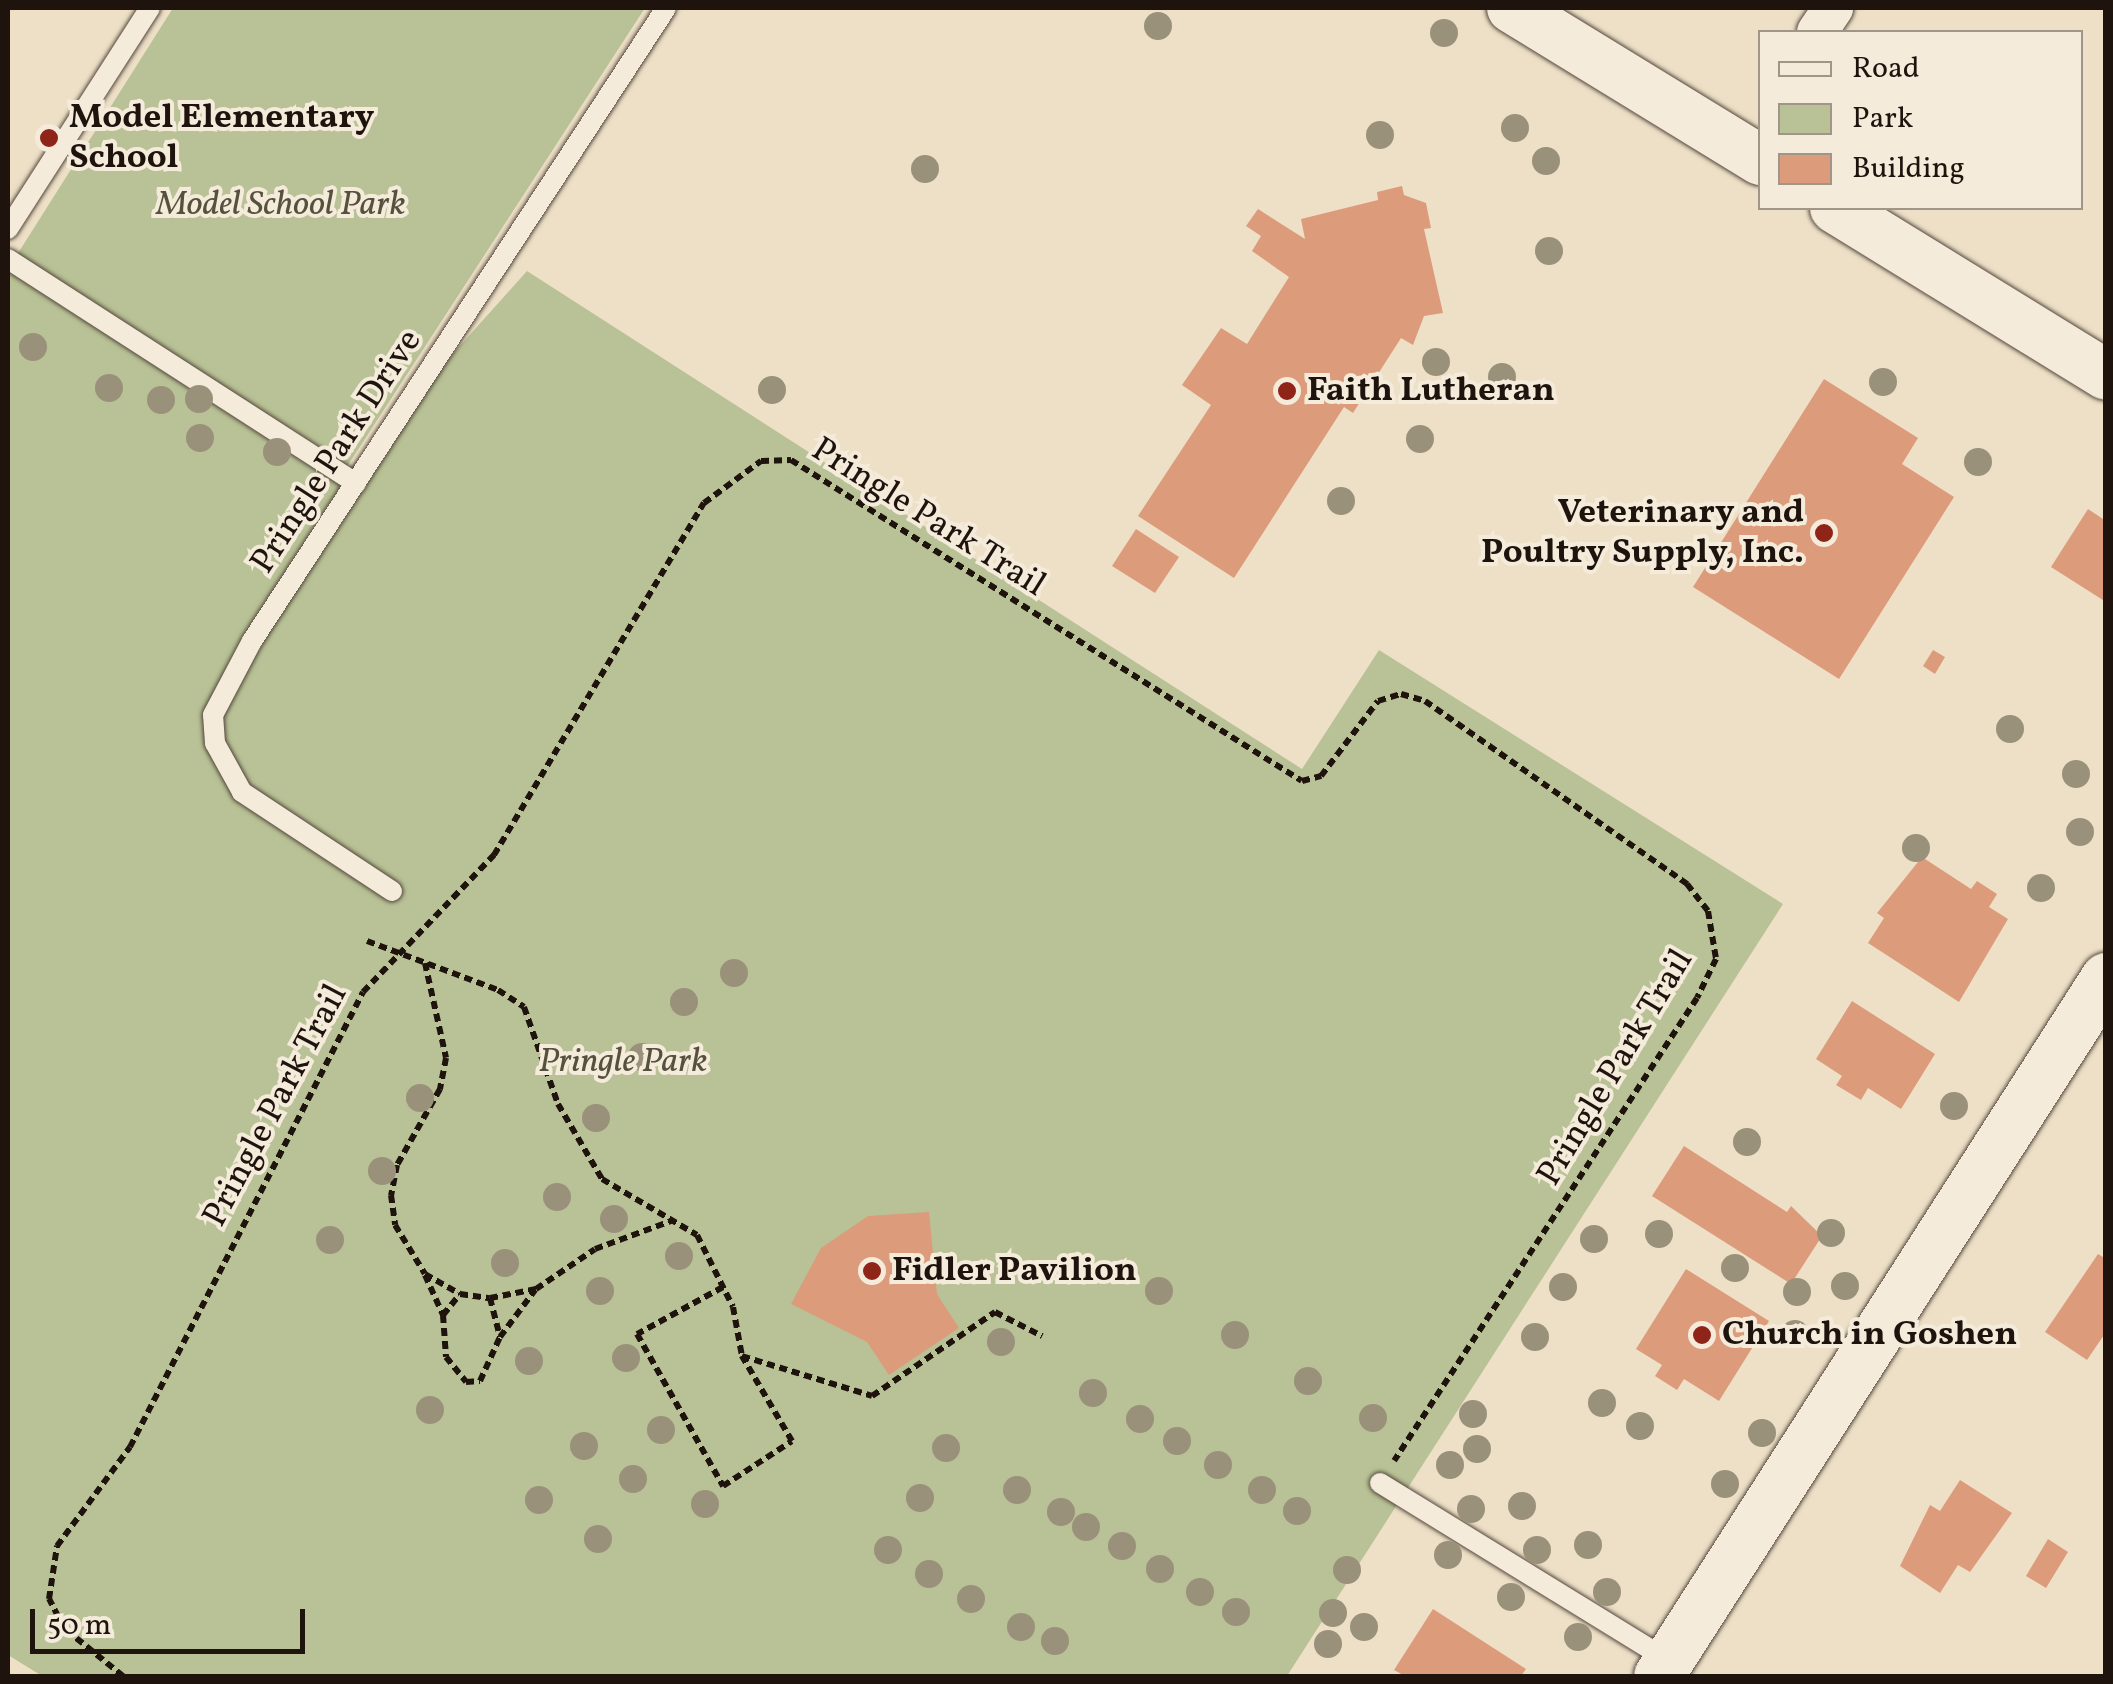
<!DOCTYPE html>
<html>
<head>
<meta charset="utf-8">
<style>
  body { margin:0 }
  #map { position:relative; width:2113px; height:1684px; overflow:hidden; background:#eee0c7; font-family:Vollkorn,serif }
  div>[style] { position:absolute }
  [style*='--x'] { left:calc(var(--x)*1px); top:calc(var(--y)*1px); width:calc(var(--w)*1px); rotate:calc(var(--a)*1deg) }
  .green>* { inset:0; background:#b9c296 }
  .building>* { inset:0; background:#dc9b7b }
  .path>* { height:6px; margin-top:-3px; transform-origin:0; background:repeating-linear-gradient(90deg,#1f140d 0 8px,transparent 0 13px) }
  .roads { filter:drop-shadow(0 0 2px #53473c) drop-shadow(0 0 2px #53473c) }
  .service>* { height:20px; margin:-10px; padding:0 10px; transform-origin:10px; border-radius:10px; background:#f4ebdb }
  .minor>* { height:40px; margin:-20px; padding:0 20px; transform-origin:20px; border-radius:20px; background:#f4ebdb }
  .tertiary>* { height:50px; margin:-25px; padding:0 25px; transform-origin:25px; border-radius:25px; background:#f4ebdb }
  .trees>* { width:28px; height:28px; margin:-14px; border-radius:50%; background:#9a917b }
  .dots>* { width:28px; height:28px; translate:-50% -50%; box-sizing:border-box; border:5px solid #f4ebdb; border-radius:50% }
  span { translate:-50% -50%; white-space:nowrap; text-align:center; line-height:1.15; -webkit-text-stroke:8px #f4ebdb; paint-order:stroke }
  .poi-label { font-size:35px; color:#1f140d; font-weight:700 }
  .left { translate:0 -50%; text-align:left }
  .right { translate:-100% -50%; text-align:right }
  .park-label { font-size:35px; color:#55513d; font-style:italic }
  .street-label { font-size:35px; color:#1f140d }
  .frame { position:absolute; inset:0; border:10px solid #1f140d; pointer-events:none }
  .legend { position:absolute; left:1758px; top:30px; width:325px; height:180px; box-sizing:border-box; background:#f4ebdb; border:2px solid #9f9589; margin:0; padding:12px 18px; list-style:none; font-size:30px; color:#1f140d }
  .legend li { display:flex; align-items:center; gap:20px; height:50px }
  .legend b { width:50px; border:2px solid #9f9589 }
  .scale { position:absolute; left:30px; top:1609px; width:275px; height:45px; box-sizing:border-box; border:5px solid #1f140d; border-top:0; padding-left:12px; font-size:30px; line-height:35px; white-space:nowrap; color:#1f140d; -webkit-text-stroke:8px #f4ebdb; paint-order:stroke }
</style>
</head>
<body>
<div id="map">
  <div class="green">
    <i style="clip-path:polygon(173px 8px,645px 8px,335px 485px,527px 271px,1302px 769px,1379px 650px,1783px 904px,1287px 1676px,42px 1676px,8px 1655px,8px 269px)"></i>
  </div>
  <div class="building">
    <i style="clip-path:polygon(1402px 186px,1404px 195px,1426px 203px,1431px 228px,1424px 229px,1443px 313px,1424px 316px,1413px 345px,1401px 338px,1353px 413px,1344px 407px,1234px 578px,1138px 516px,1211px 405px,1182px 385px,1221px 328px,1247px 344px,1289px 277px,1252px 251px,1261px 236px,1246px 226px,1258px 209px,1305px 239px,1301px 219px,1378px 200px,1377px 192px)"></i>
    <i style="clip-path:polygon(1824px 379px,1918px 438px,1902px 464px,1954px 497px,1839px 679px,1693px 587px)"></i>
    <i style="clip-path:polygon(2088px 509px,2106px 521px,2106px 602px,2051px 567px)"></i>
    <i style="clip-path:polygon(1136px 529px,1179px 557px,1155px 593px,1112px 566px)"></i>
    <i style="clip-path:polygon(1933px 650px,1945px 657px,1935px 674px,1923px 666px)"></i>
    <i style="clip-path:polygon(1922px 857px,1971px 889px,1977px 881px,1997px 894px,1989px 907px,2008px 919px,1959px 1002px,1868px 943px,1884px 918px,1877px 913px)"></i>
    <i style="clip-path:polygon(1852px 1001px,1935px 1054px,1901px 1109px,1868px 1088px,1861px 1100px,1836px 1085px,1842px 1076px,1816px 1059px)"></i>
    <i style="clip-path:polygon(1684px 1146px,1787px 1212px,1791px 1206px,1822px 1236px,1791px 1284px,1652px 1196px)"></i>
    <i style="clip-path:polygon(929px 1212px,937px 1294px,959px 1328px,889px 1375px,867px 1342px,791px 1304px,821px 1248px,868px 1216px)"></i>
    <i style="clip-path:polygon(2098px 1254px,2106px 1259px,2106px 1332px,2087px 1360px,2045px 1332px)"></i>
    <i style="clip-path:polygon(1686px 1269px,1769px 1321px,1719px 1401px,1684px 1379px,1677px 1390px,1655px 1376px,1662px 1365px,1636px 1349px)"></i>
    <i style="clip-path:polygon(1960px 1480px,2012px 1513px,1970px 1572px,1958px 1565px,1940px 1593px,1900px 1566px,1930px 1505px,1940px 1511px)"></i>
    <i style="clip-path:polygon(2048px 1539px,2068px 1552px,2046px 1588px,2026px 1576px)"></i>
    <i style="clip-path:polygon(1433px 1609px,1526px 1669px,1521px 1676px,1405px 1676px,1394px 1670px)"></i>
  </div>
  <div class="path">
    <i style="--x:367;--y:941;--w:140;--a:20.5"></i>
    <i style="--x:498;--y:990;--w:31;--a:33"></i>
    <i style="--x:524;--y:1007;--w:103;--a:70.7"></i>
    <i style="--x:558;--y:1104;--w:87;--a:59.6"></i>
    <i style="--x:602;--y:1179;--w:110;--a:30.5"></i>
    <i style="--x:697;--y:1235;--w:80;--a:63.4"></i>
    <i style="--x:733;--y:1307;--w:50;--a:79.6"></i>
    <i style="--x:742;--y:1356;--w:136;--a:17.1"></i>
    <i style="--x:872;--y:1396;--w:149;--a:-34.3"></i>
    <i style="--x:995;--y:1312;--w:53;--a:27.1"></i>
    <i style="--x:425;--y:963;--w:97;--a:77.5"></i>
    <i style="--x:446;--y:1058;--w:32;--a:101"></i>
    <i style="--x:440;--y:1089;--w:87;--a:119.5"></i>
    <i style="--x:397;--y:1165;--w:31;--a:101"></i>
    <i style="--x:391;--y:1195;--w:30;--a:82"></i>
    <i style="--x:395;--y:1225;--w:57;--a:58.5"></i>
    <i style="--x:425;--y:1274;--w:40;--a:29.7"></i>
    <i style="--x:460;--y:1294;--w:30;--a:8"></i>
    <i style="--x:490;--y:1298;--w:47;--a:-11.1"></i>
    <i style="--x:536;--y:1289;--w:71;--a:-34.1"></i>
    <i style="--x:595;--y:1249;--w:81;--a:-20.2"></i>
    <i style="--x:425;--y:1275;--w:44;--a:65.8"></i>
    <i style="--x:443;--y:1315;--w:27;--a:-51"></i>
    <i style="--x:723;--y:1287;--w:98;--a:151.3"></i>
    <i style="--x:637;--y:1334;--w:175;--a:60.5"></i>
    <i style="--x:723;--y:1486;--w:82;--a:-33.1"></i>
    <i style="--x:792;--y:1441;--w:99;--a:-120.5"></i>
    <i style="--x:490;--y:1298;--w:40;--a:75.6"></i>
    <i style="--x:500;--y:1337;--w:59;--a:-53.3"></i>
    <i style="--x:443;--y:1315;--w:42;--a:85.9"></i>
    <i style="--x:446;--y:1357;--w:32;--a:51"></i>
    <i style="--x:466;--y:1382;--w:14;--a:-4"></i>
    <i style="--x:480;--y:1381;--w:48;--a:-65.6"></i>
    <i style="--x:123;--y:1676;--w:76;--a:-140.9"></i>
    <i style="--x:64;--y:1628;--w:33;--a:-117"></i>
    <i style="--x:49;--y:1599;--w:54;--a:-81.4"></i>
    <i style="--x:57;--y:1546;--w:123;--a:-53.6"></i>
    <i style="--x:130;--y:1447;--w:511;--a:-62.88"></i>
    <i style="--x:363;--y:992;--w:190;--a:-46.3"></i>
    <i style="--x:494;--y:855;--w:410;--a:-59.2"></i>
    <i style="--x:704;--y:503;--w:71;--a:-36.4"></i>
    <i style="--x:761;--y:461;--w:30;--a:-2"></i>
    <i style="--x:791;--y:460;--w:603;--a:32.14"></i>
    <i style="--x:1302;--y:781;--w:20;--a:-15"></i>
    <i style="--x:1321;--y:776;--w:94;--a:-52.8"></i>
    <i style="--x:1378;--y:701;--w:24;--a:-17"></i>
    <i style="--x:1401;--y:694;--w:25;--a:16"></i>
    <i style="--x:1425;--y:701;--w:320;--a:34.9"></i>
    <i style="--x:1687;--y:884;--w:34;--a:52"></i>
    <i style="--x:1708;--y:911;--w:49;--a:80.5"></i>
    <i style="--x:1716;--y:959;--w:43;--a:116"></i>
    <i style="--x:1697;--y:998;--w:553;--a:123.2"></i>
  </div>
  <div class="roads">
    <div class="service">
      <i style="--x:8;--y:229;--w:263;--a:-57.3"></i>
      <i style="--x:8;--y:259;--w:414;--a:32.8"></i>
      <i style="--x:392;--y:891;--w:180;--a:-146.6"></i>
      <i style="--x:242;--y:792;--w:56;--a:-118.9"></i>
      <i style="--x:215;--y:743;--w:28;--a:-94"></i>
      <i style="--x:213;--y:715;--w:84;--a:-62.2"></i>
      <i style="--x:252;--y:641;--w:756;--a:-56.81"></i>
      <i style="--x:1380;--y:1483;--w:338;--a:31.6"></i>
    </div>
    <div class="minor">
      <i style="--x:1817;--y:32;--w:29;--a:-56"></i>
    </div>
    <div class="tertiary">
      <i style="--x:1512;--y:8;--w:291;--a:31.5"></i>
      <i style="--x:1835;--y:208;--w:318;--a:31.6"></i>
      <i style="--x:1659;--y:1676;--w:829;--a:-57.36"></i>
    </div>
  </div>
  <div class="trees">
    <i style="left:1158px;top:26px"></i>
    <i style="left:1444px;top:33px"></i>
    <i style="left:1515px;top:128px"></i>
    <i style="left:1380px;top:135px"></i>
    <i style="left:1546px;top:161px"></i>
    <i style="left:925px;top:169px"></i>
    <i style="left:1549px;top:251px"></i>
    <i style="left:33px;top:347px"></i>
    <i style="left:1436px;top:362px"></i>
    <i style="left:1502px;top:377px"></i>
    <i style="left:1883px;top:382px"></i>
    <i style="left:109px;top:388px"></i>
    <i style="left:772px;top:390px"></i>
    <i style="left:199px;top:399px"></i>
    <i style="left:161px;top:400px"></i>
    <i style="left:200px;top:438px"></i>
    <i style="left:1420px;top:439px"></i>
    <i style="left:277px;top:452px"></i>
    <i style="left:1978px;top:462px"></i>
    <i style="left:1341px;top:501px"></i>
    <i style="left:2010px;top:729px"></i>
    <i style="left:2076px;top:774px"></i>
    <i style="left:2080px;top:832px"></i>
    <i style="left:1916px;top:848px"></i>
    <i style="left:2041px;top:888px"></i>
    <i style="left:734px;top:973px"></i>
    <i style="left:684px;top:1002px"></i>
    <i style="left:642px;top:1057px"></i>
    <i style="left:420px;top:1098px"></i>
    <i style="left:1954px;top:1106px"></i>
    <i style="left:596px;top:1118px"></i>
    <i style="left:1747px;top:1142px"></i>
    <i style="left:382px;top:1171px"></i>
    <i style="left:557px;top:1197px"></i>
    <i style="left:614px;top:1219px"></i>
    <i style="left:1831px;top:1233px"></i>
    <i style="left:1659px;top:1234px"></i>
    <i style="left:1594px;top:1239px"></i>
    <i style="left:330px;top:1240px"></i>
    <i style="left:679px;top:1256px"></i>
    <i style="left:505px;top:1263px"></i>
    <i style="left:1735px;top:1268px"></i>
    <i style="left:1845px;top:1286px"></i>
    <i style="left:1563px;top:1287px"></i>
    <i style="left:600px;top:1291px"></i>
    <i style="left:1159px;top:1291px"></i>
    <i style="left:1797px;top:1292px"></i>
    <i style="left:1795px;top:1334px"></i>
    <i style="left:1235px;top:1335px"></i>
    <i style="left:1535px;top:1337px"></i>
    <i style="left:1001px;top:1342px"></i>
    <i style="left:626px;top:1358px"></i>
    <i style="left:529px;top:1361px"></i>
    <i style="left:1308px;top:1381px"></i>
    <i style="left:1093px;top:1393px"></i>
    <i style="left:1602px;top:1403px"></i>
    <i style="left:430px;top:1410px"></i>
    <i style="left:1473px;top:1414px"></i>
    <i style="left:1373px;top:1418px"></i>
    <i style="left:1140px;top:1419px"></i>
    <i style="left:1640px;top:1426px"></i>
    <i style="left:661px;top:1430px"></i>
    <i style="left:1762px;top:1433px"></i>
    <i style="left:1177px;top:1441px"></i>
    <i style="left:584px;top:1446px"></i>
    <i style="left:946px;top:1448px"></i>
    <i style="left:1477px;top:1449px"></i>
    <i style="left:1218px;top:1465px"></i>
    <i style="left:1450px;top:1465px"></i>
    <i style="left:633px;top:1479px"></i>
    <i style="left:1725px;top:1484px"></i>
    <i style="left:1017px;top:1490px"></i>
    <i style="left:1262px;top:1490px"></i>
    <i style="left:920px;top:1498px"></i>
    <i style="left:539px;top:1500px"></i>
    <i style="left:705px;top:1504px"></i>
    <i style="left:1522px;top:1506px"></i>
    <i style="left:1471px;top:1509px"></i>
    <i style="left:1297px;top:1511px"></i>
    <i style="left:1061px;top:1512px"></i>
    <i style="left:1086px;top:1527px"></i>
    <i style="left:598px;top:1539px"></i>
    <i style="left:1588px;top:1545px"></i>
    <i style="left:1122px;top:1546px"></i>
    <i style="left:888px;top:1550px"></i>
    <i style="left:1537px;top:1550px"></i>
    <i style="left:1448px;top:1555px"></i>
    <i style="left:1160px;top:1569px"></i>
    <i style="left:1347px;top:1570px"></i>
    <i style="left:929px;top:1574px"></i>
    <i style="left:1200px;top:1592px"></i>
    <i style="left:1607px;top:1592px"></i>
    <i style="left:1511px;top:1597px"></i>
    <i style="left:971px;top:1599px"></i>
    <i style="left:1236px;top:1612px"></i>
    <i style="left:1333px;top:1613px"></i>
    <i style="left:1021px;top:1627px"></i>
    <i style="left:1364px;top:1627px"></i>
    <i style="left:1578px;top:1637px"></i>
    <i style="left:1055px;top:1641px"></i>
    <i style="left:1328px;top:1644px"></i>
  </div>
  <div class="dots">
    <i style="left:49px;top:138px;background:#8f2418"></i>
    <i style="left:1287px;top:391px;background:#8f2418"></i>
    <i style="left:1824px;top:533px;background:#8f2418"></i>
    <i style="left:872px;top:1271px;background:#8f2418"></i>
    <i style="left:1702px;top:1335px;background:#8f2418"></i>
  </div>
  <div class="poi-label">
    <span class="left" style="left:69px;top:138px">Model Elementary<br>School</span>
    <span class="left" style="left:1307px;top:391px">Faith Lutheran</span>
    <span class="right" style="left:1804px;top:533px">Veterinary and<br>Poultry Supply, Inc.</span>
    <span class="left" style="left:892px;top:1271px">Fidler Pavilion</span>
    <span class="left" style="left:1722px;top:1335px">Church in Goshen</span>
  </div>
  <div class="park-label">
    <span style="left:281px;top:205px">Model School Park</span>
    <span style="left:623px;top:1062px">Pringle Park</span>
  </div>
  <div class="street-label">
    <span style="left:337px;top:452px;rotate:-57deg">Pringle Park Drive</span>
    <span style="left:928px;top:518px;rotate:32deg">Pringle Park Trail</span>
    <span style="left:1616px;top:1068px;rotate:-59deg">Pringle Park Trail</span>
    <span style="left:276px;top:1106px;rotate:-62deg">Pringle Park Trail</span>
  </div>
  <div class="frame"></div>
  <ul class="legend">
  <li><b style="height:12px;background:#f4ebdb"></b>Road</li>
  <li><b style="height:28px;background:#b9c296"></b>Park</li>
  <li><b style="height:28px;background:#dc9b7b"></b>Building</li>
  </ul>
  <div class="scale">50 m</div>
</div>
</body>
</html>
